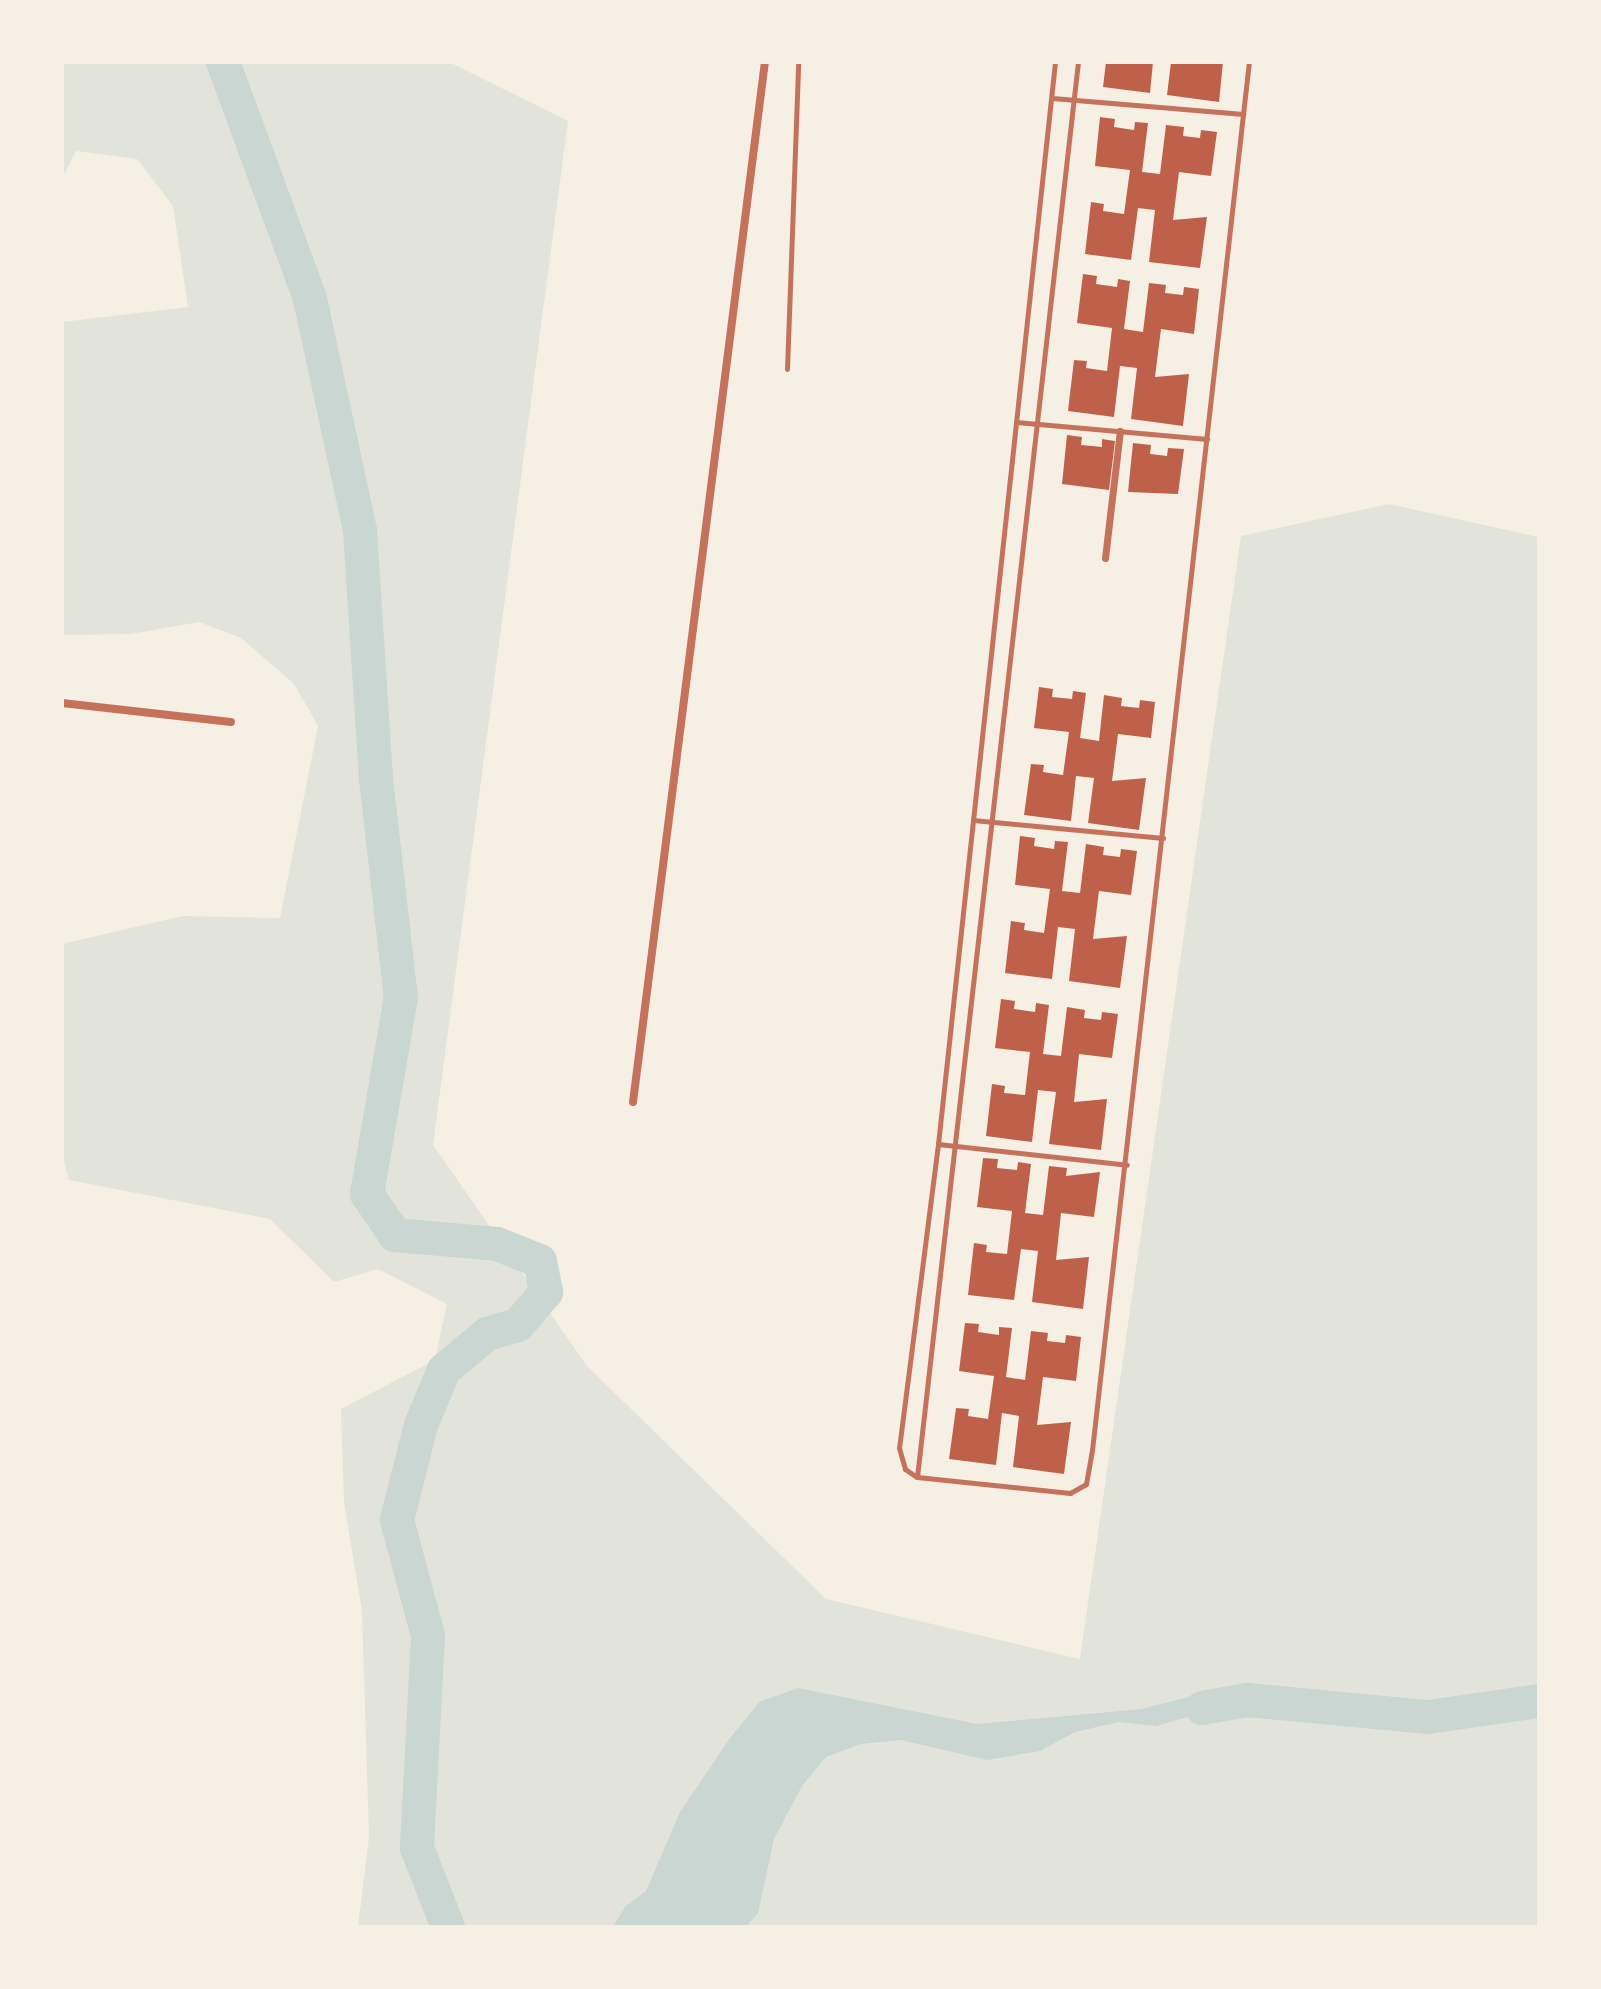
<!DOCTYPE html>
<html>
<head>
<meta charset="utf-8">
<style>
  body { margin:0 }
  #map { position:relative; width:1601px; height:1989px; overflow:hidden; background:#f6efe4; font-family:Overpass,sans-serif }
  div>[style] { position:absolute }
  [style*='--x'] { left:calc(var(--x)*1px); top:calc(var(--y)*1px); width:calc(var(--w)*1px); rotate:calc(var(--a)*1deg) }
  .green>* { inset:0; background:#e2e4dc }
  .water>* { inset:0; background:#c9d6d2 }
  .river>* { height:34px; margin:-17px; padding:0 17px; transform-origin:17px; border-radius:17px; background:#c9d6d2 }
  .building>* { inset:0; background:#bf614a }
  .service>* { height:5px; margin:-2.5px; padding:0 2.5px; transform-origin:2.5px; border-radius:2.5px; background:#c5725c }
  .pedestrian>* { height:7px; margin:-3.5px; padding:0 3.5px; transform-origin:3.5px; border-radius:3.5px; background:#c5725c }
  .minor>* { height:8px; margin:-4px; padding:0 4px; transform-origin:4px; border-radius:4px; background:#c5725c }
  span { translate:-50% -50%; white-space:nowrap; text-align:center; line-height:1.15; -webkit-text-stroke:6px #f6efe4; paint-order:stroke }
  .frame { position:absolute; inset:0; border:64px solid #f6efe4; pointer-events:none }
</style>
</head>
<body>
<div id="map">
  <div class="green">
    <i style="clip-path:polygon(62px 62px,449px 62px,568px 121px,433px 1145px,587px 1366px,826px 1599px,1080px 1659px,1241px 536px,1389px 504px,1539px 537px,1539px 1927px,358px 1927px,369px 1837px,362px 1611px,344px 1502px,341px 1409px,435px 1360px,447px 1304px,378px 1269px,334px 1282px,270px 1219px,69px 1180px,62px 1154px,62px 944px,183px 916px,280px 918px,318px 726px,294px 684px,241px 638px,199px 622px,131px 634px,62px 635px,62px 322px,188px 307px,173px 206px,137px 159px,76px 151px,62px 179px)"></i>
  </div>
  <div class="water">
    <i style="clip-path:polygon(798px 1688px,977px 1724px,1142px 1709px,1200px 1694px,1247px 1700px,1156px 1726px,1119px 1722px,1075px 1732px,1040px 1751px,987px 1760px,901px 1740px,861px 1744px,826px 1757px,802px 1786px,774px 1839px,758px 1913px,746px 1927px,613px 1927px,625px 1907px,646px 1891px,680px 1812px,730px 1738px,759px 1702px)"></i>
  </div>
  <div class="river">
    <i style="--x:223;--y:62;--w:252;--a:69.8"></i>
    <i style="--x:310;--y:299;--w:237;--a:77.8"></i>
    <i style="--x:360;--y:531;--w:249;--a:86.3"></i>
    <i style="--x:376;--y:779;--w:219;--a:83.5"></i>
    <i style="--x:401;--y:997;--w:200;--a:99.8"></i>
    <i style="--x:367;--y:1194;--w:50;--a:55.7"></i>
    <i style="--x:395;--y:1235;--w:102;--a:5"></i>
    <i style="--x:497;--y:1244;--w:46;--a:21.6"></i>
    <i style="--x:540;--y:1261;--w:32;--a:79"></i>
    <i style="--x:546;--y:1292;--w:43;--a:130.3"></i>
    <i style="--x:518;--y:1325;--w:32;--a:164"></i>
    <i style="--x:487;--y:1334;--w:56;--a:140.1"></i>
    <i style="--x:444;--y:1370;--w:60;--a:112.7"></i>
    <i style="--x:421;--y:1425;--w:98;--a:104.2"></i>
    <i style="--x:397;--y:1520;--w:120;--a:75"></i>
    <i style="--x:428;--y:1636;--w:212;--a:93"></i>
    <i style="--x:417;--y:1848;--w:85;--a:68.6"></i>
    <i style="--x:1202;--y:1708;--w:46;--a:-10.1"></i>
    <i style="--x:1247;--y:1700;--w:182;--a:5.4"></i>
    <i style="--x:1428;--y:1717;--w:112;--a:-8.2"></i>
  </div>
  <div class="building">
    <i style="clip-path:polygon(1106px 62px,1153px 62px,1150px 93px,1103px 87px)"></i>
    <i style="clip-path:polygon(1171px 62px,1223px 62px,1219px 102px,1167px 95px)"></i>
    <i style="clip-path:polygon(1100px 117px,1115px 119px,1114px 127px,1134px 130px,1135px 122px,1148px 123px,1142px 172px,1160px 174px,1166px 125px,1184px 127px,1183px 136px,1200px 138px,1201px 130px,1217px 132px,1211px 176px,1179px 172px,1173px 220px,1207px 217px,1200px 268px,1149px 262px,1155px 210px,1138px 208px,1131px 260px,1085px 254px,1091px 202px,1104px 204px,1103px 211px,1124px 214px,1130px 170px,1095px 166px)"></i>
    <i style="clip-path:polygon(1083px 274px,1097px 276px,1096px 284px,1117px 287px,1118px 279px,1130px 281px,1124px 329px,1143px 332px,1149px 283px,1166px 285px,1165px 293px,1183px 295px,1184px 287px,1199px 289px,1194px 334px,1161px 329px,1155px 377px,1189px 374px,1183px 426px,1131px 419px,1137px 368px,1120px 366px,1114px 417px,1068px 411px,1074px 360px,1087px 361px,1086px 368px,1107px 371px,1112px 328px,1077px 323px)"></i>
    <i style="clip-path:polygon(1067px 435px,1082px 437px,1081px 445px,1102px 447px,1102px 439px,1115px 441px,1109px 490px,1062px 484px)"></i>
    <i style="clip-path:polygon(1133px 443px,1151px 445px,1150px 454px,1167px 456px,1168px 448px,1184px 449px,1178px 494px,1128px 492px)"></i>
    <i style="clip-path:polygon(1039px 687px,1053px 689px,1052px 697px,1072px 699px,1073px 691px,1086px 693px,1080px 738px,1099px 741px,1104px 695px,1122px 698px,1121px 706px,1139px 708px,1140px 700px,1155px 702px,1151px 738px,1118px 734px,1112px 781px,1146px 778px,1139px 830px,1088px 823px,1094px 778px,1076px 776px,1071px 821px,1024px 815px,1031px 764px,1044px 765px,1043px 772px,1063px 775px,1069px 732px,1034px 728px)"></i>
    <i style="clip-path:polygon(1020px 836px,1035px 838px,1034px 846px,1054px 849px,1055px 841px,1068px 842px,1062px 891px,1080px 893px,1086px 844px,1104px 847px,1103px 855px,1120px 857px,1121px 849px,1137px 851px,1131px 895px,1099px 891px,1093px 939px,1127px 936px,1120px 988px,1069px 981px,1075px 929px,1058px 927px,1052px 979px,1005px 973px,1011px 921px,1025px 923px,1024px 930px,1044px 933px,1050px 889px,1015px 885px)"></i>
    <i style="clip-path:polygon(1001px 999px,1015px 1001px,1014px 1009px,1035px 1012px,1036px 1003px,1049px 1005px,1043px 1054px,1061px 1056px,1067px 1007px,1085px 1010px,1084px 1018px,1101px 1020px,1102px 1012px,1118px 1014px,1112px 1058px,1079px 1054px,1074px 1102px,1107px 1099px,1101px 1150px,1049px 1144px,1056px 1092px,1038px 1090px,1032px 1142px,986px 1136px,992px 1084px,1005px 1086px,1004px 1093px,1025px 1095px,1030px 1052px,995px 1048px)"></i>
    <i style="clip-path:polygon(983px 1158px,998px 1159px,997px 1168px,1017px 1170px,1018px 1162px,1031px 1164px,1025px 1213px,1043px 1215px,1049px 1166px,1067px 1168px,1066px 1176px,1100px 1172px,1094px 1217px,1061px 1213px,1056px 1260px,1089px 1257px,1083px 1309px,1032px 1302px,1038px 1251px,1021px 1249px,1014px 1300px,968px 1295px,974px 1243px,987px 1245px,986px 1252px,1007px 1254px,1012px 1211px,977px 1207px)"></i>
    <i style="clip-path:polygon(965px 1323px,979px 1324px,978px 1332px,999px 1335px,999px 1327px,1012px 1328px,1006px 1377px,1025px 1380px,1031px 1331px,1048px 1333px,1047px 1341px,1065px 1343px,1066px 1335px,1081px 1337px,1076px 1381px,1043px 1377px,1037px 1425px,1071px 1422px,1064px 1474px,1013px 1467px,1019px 1416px,1002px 1413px,996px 1465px,949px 1459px,956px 1408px,969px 1409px,968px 1416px,988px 1419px,994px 1376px,959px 1371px)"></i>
  </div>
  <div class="service">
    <i style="--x:1055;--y:62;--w:1088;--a:96.17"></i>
    <i style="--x:938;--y:1144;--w:306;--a:97.3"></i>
    <i style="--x:899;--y:1448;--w:22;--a:74"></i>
    <i style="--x:905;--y:1469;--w:14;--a:34"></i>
    <i style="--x:917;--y:1477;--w:154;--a:6"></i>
    <i style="--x:1070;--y:1493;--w:18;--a:-29"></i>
    <i style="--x:1086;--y:1484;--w:35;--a:-80"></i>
    <i style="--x:1092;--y:1450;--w:1397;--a:-83.55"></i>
    <i style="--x:1052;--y:98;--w:192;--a:4.8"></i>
    <i style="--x:787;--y:369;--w:307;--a:-87.9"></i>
    <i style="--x:1016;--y:422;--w:192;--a:5.1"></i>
    <i style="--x:973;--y:820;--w:191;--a:5.4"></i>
    <i style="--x:938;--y:1144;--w:190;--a:6.3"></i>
    <i style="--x:917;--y:1477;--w:1424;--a:-83.51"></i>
  </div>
  <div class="pedestrian">
    <i style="--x:1105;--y:558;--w:128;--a:-83.3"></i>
  </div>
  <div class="minor">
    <i style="--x:62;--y:703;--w:170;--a:6.4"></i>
    <i style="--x:633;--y:1102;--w:1048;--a:-82.77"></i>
  </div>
  <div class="frame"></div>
</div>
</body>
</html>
